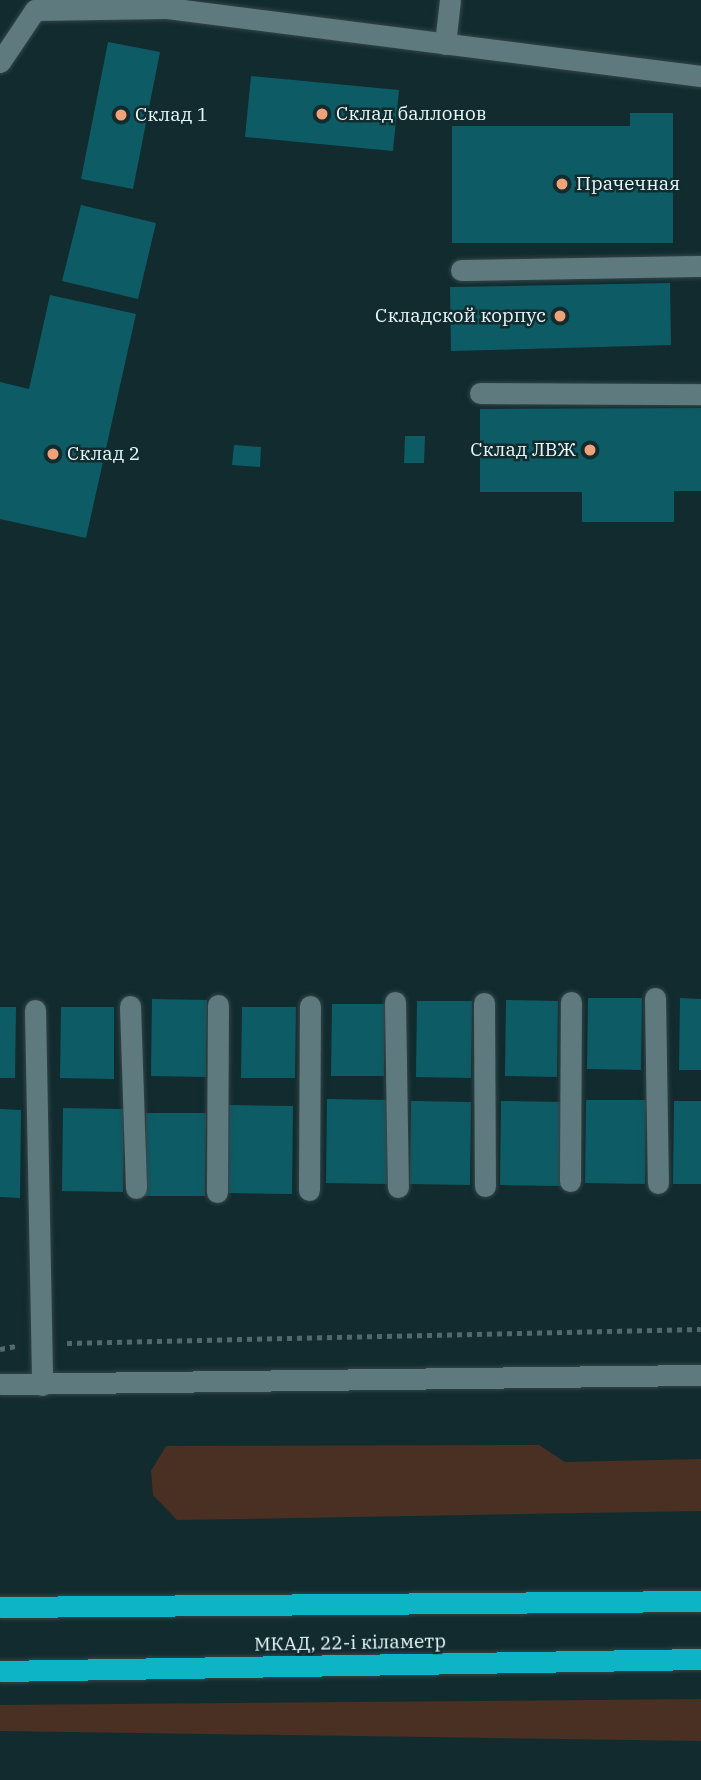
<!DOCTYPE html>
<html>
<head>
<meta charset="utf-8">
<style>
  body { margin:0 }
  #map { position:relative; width:701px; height:1780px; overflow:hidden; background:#112b2e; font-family:"IBM Plex Serif",serif }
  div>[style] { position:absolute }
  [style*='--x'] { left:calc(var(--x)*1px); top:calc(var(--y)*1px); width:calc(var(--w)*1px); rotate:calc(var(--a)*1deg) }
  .green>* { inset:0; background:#493023 }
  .building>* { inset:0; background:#0d5c65 }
  .path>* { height:4.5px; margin-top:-2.25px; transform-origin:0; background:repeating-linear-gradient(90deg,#52696c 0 5px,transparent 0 10px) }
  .roads { filter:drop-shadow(0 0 2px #334548) drop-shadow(0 0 2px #334548) }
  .minor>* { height:21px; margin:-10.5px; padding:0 10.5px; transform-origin:10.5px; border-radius:10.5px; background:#5f7a7e }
  .highway>* { height:21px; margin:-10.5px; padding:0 10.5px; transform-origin:10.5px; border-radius:10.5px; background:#0cb4c5 }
  .dots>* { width:19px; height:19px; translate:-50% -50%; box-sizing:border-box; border:4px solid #112b2e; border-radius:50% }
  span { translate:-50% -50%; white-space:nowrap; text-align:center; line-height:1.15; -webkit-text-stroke:5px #112b2e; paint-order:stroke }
  .poi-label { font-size:19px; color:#e8f8fa }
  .left { translate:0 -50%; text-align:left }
  .right { translate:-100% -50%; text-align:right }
  .street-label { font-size:19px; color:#e8f8fa }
</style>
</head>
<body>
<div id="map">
  <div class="green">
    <i style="clip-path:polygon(539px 1445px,565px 1462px,701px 1459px,701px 1511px,177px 1520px,153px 1495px,151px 1471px,166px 1446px)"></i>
    <i style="clip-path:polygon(701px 1699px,701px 1741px,0 1731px,0 1705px)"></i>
  </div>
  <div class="building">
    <i style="clip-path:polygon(108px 42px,160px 52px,133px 189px,81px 179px)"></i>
    <i style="clip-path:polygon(251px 76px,399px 90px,393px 151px,245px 137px)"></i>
    <i style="clip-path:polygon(630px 113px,673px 113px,673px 243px,452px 243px,452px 126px,630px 126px)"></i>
    <i style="clip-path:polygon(81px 205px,156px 223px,138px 299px,62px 281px)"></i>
    <i style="clip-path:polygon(670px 283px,671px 345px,451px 351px,450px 287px)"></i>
    <i style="clip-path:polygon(50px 295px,136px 314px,86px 538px,0 519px,0 382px,29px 389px)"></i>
    <i style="clip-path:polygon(701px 408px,701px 491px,674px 491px,674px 522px,582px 522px,582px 492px,480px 492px,480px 409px)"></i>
    <i style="clip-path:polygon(405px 436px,425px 436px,424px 463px,404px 463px)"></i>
    <i style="clip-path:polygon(234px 445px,261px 447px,260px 467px,232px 465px)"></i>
    <i style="clip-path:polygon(588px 998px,642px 998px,641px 1070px,587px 1069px)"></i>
    <i style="clip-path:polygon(680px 998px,701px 999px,701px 1070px,679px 1070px)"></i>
    <i style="clip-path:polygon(152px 999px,207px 1000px,206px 1077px,151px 1076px)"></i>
    <i style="clip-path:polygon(506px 1000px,558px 1001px,557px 1077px,505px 1076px)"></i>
    <i style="clip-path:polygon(417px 1001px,472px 1001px,471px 1078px,416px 1077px)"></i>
    <i style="clip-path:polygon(332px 1004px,385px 1004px,384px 1076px,331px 1076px)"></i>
    <i style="clip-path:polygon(0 1007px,16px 1007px,15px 1078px,0 1078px)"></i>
    <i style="clip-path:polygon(61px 1007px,114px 1007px,114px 1079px,60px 1078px)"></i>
    <i style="clip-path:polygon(242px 1007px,296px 1007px,295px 1078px,241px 1078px)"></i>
    <i style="clip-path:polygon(327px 1099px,388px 1100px,387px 1184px,326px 1183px)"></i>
    <i style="clip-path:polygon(586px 1100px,646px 1100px,645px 1184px,585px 1183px)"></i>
    <i style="clip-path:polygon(411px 1101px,471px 1102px,470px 1185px,410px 1184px)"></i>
    <i style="clip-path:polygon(501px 1101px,562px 1102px,561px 1186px,500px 1185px)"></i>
    <i style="clip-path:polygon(674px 1101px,701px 1101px,701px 1184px,673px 1184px)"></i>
    <i style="clip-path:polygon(229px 1105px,293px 1106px,292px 1194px,228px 1193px)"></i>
    <i style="clip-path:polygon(63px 1108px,124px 1109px,123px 1192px,62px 1191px)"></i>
    <i style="clip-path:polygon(0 1109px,21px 1110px,20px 1198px,0 1197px)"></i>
    <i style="clip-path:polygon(146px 1113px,206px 1113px,205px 1196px,145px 1196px)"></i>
  </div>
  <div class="path">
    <i style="--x:67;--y:1343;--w:634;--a:-1.27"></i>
    <i style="--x:0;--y:1349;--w:16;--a:-11"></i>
  </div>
  <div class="roads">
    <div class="minor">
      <i style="--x:445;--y:44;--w:44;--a:-83.5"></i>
      <i style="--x:0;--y:62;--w:63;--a:-56.1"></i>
      <i style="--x:35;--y:10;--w:132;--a:-0.9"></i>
      <i style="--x:167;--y:8;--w:538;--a:7.26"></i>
      <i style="--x:461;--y:270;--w:240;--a:-1"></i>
      <i style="--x:480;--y:393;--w:221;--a:0.3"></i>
      <i style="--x:655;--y:998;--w:185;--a:89.1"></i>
      <i style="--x:395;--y:1002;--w:185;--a:89.1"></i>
      <i style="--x:484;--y:1003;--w:183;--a:89.7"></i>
      <i style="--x:130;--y:1006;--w:182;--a:88.1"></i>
      <i style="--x:35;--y:1010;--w:375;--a:88.9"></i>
      <i style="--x:570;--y:1181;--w:179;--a:-89.7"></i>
      <i style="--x:309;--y:1190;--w:184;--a:-89.7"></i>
      <i style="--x:217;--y:1192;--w:187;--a:-89.7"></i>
      <i style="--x:0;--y:1384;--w:701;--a:-0.74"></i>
    </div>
    <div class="highway">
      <i style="--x:0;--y:1607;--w:701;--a:-0.49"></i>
      <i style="--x:0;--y:1671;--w:701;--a:-0.98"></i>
    </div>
  </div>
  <div class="dots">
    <i style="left:322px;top:114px;background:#f0a279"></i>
    <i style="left:121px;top:115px;background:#f0a279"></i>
    <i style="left:562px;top:184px;background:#f0a279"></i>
    <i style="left:560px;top:316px;background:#f0a279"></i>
    <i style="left:590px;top:450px;background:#f0a279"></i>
    <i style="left:53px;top:454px;background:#f0a279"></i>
  </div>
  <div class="poi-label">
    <span class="left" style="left:336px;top:114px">Склад баллонов</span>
    <span class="left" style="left:135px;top:115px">Склад 1</span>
    <span class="left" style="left:576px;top:184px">Прачечная</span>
    <span class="right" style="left:546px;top:316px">Складской корпус</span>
    <span class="right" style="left:576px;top:450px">Склад ЛВЖ</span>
    <span class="left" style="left:67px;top:454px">Склад 2</span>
  </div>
  <div class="street-label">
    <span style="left:350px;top:1643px;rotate:-1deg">МКАД, 22-і кіламетр</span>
  </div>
</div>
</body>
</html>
